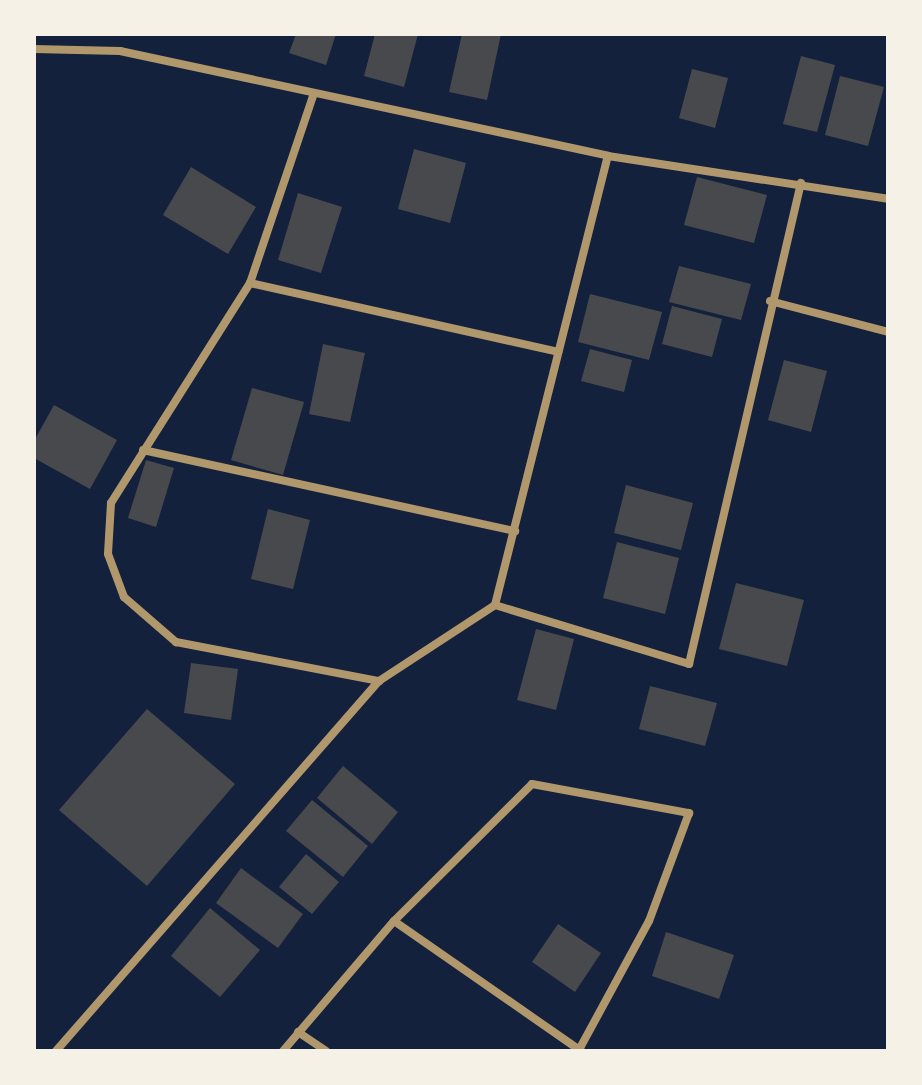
<!DOCTYPE html>
<html>
<head>
<meta charset="utf-8">
<style>
  body { margin:0 }
  #map { position:relative; width:922px; height:1085px; overflow:hidden; background:#14213d; font-family:Inter,sans-serif }
  div>[style] { position:absolute }
  [style*='--x'] { left:calc(var(--x)*1px); top:calc(var(--y)*1px); width:calc(var(--w)*1px); rotate:calc(var(--a)*1deg) }
  .building>* { inset:0; background:#48494c }
  .minor>* { height:8px; margin:-4px; padding:0 4px; transform-origin:4px; border-radius:4px; background:#b1986c }
  span { translate:-50% -50%; white-space:nowrap; text-align:center; line-height:1.15; -webkit-text-stroke:7px #f6f1e7; paint-order:stroke }
  .frame { position:absolute; inset:0; border:36px solid #f6f1e7; pointer-events:none }
</style>
</head>
<body>
<div id="map">
  <div class="building">
    <i style="clip-path:polygon(296px 34px,336px 34px,326px 65px,289px 53px)"></i>
    <i style="clip-path:polygon(375px 34px,418px 34px,404px 87px,364px 76px)"></i>
    <i style="clip-path:polygon(462px 34px,501px 34px,487px 100px,449px 92px)"></i>
    <i style="clip-path:polygon(801px 56px,835px 65px,817px 132px,783px 124px)"></i>
    <i style="clip-path:polygon(692px 69px,728px 78px,715px 128px,679px 118px)"></i>
    <i style="clip-path:polygon(840px 76px,884px 87px,868px 146px,825px 135px)"></i>
    <i style="clip-path:polygon(414px 149px,466px 163px,450px 223px,398px 209px)"></i>
    <i style="clip-path:polygon(191px 167px,256px 207px,228px 254px,163px 215px)"></i>
    <i style="clip-path:polygon(697px 177px,767px 195px,754px 243px,684px 225px)"></i>
    <i style="clip-path:polygon(298px 193px,342px 207px,321px 273px,278px 260px)"></i>
    <i style="clip-path:polygon(679px 266px,751px 284px,741px 320px,669px 302px)"></i>
    <i style="clip-path:polygon(590px 294px,662px 312px,649px 360px,578px 342px)"></i>
    <i style="clip-path:polygon(672px 306px,722px 319px,712px 357px,662px 344px)"></i>
    <i style="clip-path:polygon(323px 344px,365px 353px,350px 422px,309px 414px)"></i>
    <i style="clip-path:polygon(590px 349px,632px 360px,624px 392px,581px 381px)"></i>
    <i style="clip-path:polygon(784px 360px,827px 371px,811px 432px,768px 420px)"></i>
    <i style="clip-path:polygon(252px 388px,304px 402px,283px 475px,231px 460px)"></i>
    <i style="clip-path:polygon(54px 405px,117px 440px,90px 489px,34px 458px,34px 441px)"></i>
    <i style="clip-path:polygon(146px 460px,174px 468px,156px 527px,128px 518px)"></i>
    <i style="clip-path:polygon(626px 485px,693px 503px,681px 550px,614px 533px)"></i>
    <i style="clip-path:polygon(268px 509px,310px 520px,293px 589px,251px 579px)"></i>
    <i style="clip-path:polygon(617px 542px,679px 558px,665px 614px,603px 598px)"></i>
    <i style="clip-path:polygon(736px 583px,804px 600px,787px 666px,719px 649px)"></i>
    <i style="clip-path:polygon(536px 629px,574px 639px,556px 710px,517px 700px)"></i>
    <i style="clip-path:polygon(191px 663px,238px 669px,231px 720px,184px 713px)"></i>
    <i style="clip-path:polygon(650px 686px,717px 703px,705px 746px,639px 729px)"></i>
    <i style="clip-path:polygon(147px 709px,235px 784px,147px 886px,59px 810px)"></i>
    <i style="clip-path:polygon(343px 766px,398px 812px,372px 844px,317px 798px)"></i>
    <i style="clip-path:polygon(312px 800px,368px 846px,343px 877px,286px 831px)"></i>
    <i style="clip-path:polygon(306px 854px,339px 882px,312px 914px,279px 887px)"></i>
    <i style="clip-path:polygon(241px 868px,303px 914px,278px 948px,216px 903px)"></i>
    <i style="clip-path:polygon(210px 908px,260px 950px,220px 997px,171px 956px)"></i>
    <i style="clip-path:polygon(558px 924px,601px 953px,575px 992px,532px 962px)"></i>
    <i style="clip-path:polygon(666px 932px,734px 955px,719px 999px,652px 976px)"></i>
  </div>
  <div class="minor">
    <i style="--x:34;--y:49;--w:86;--a:1.3"></i>
    <i style="--x:120;--y:51;--w:499;--a:12.1"></i>
    <i style="--x:608;--y:156;--w:283;--a:8.7"></i>
    <i style="--x:314;--y:93;--w:200;--a:108.6"></i>
    <i style="--x:250;--y:283;--w:260;--a:122.3"></i>
    <i style="--x:111;--y:503;--w:51;--a:93.4"></i>
    <i style="--x:108;--y:554;--w:46;--a:69.6"></i>
    <i style="--x:124;--y:597;--w:69;--a:40.9"></i>
    <i style="--x:176;--y:642;--w:207;--a:10.9"></i>
    <i style="--x:250;--y:283;--w:316;--a:12.6"></i>
    <i style="--x:770;--y:301;--w:122;--a:14.7"></i>
    <i style="--x:143;--y:450;--w:381;--a:12.3"></i>
    <i style="--x:495;--y:605;--w:203;--a:16.9"></i>
    <i style="--x:689;--y:664;--w:494;--a:-76.9"></i>
    <i style="--x:394;--y:921;--w:228;--a:34.8"></i>
    <i style="--x:298;--y:1032;--w:34;--a:34"></i>
    <i style="--x:56;--y:1051;--w:491;--a:-48.9"></i>
    <i style="--x:379;--y:681;--w:139;--a:-33.2"></i>
    <i style="--x:495;--y:605;--w:463;--a:-75.9"></i>
    <i style="--x:283;--y:1051;--w:171;--a:-49.5"></i>
    <i style="--x:394;--y:921;--w:194;--a:-44.8"></i>
    <i style="--x:532;--y:784;--w:160;--a:10.5"></i>
    <i style="--x:689;--y:813;--w:115;--a:110.3"></i>
    <i style="--x:649;--y:921;--w:147;--a:118.5"></i>
  </div>
  <div class="frame"></div>
</div>
</body>
</html>
